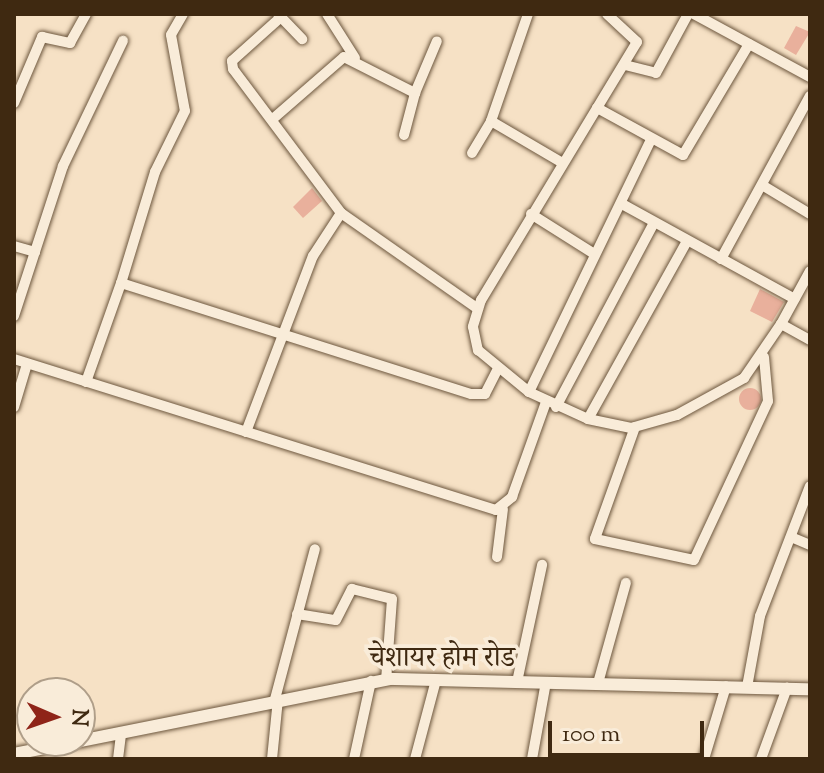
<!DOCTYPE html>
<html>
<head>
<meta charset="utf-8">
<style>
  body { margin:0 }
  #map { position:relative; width:824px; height:773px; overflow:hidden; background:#f6e1c5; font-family:"Sorts Mill Goudy","Noto Serif Devanagari",serif }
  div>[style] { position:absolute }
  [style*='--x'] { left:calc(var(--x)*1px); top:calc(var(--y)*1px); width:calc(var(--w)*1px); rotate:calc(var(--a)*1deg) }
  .building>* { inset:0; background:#e9b09c }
  .round { border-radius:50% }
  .roads { filter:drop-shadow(0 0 2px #6d573e) drop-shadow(0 0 2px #6d573e) }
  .minor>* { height:10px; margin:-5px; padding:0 5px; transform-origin:5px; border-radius:5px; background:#f9ecd9 }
  .tertiary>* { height:12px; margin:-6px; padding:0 6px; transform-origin:6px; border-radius:6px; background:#f9ecd9 }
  span { translate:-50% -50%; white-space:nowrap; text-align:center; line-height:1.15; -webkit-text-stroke:7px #f9ecd9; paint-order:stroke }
  .street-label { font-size:28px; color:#3f2911 }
  .frame { position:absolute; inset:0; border:16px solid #3f2911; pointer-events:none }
  .north { position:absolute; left:16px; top:677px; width:80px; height:80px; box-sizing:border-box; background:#f9ecd9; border:2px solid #af9e89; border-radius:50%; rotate:92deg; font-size:22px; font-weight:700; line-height:32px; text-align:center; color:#3f2911 }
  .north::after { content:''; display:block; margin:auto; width:28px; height:36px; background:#8f2418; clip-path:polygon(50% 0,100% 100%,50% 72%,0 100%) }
  .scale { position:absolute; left:548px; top:721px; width:156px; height:36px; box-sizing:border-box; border:4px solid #3f2911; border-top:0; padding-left:10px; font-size:24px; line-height:28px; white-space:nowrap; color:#3f2911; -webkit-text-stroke:6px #f9ecd9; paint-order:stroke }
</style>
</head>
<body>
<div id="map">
  <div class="building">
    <i style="clip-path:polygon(796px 26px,810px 32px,796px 55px,784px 48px)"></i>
    <i style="clip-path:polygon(312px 188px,322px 201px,303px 218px,293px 207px)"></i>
    <i style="clip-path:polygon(760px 289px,784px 302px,772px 322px,750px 311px)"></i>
    <i class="round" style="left:739px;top:388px;width:22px;height:22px"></i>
  </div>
  <div class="roads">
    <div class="minor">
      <i style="--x:183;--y:14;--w:24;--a:120"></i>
      <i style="--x:171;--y:35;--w:77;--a:79.6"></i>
      <i style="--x:185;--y:111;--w:68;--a:116.2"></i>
      <i style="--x:155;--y:172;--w:116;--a:107"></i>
      <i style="--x:121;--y:283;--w:367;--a:17.6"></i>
      <i style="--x:471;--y:394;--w:14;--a:0"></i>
      <i style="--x:485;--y:394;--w:28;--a:-63"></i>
      <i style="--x:278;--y:14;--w:35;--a:46"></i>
      <i style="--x:327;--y:14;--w:52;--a:57.5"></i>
      <i style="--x:694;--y:14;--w:132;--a:28.5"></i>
      <i style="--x:281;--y:17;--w:66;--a:138.1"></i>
      <i style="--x:232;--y:61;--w:8;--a:83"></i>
      <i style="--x:233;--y:69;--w:180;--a:53.1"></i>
      <i style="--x:341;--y:213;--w:167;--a:35"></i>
      <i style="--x:749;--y:44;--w:129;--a:120.7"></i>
      <i style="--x:683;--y:155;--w:98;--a:-151.3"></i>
      <i style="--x:597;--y:108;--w:224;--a:121.1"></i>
      <i style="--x:481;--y:300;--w:28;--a:107"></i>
      <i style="--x:473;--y:327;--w:24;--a:78"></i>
      <i style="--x:478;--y:350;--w:66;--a:39.5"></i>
      <i style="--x:529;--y:392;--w:65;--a:24.6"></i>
      <i style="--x:588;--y:419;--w:44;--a:11.8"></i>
      <i style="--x:631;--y:428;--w:48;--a:-15.8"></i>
      <i style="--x:677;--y:415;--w:77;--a:-28.9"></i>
      <i style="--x:744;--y:378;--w:65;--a:-55.6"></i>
      <i style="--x:625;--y:65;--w:32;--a:14"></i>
      <i style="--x:656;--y:73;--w:67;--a:-61.5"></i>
      <i style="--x:14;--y:103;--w:72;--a:-67"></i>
      <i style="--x:42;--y:37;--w:29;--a:12"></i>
      <i style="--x:70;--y:43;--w:33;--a:-61"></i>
      <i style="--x:597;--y:108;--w:77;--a:-58.8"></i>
      <i style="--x:637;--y:42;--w:41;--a:-137"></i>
      <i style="--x:275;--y:117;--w:91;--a:-41"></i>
      <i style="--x:344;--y:57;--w:80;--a:26.9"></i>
      <i style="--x:415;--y:93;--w:56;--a:-67.1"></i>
      <i style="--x:491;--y:121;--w:113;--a:-70.9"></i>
      <i style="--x:404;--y:135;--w:43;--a:-75.3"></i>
      <i style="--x:472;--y:153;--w:37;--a:-59"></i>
      <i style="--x:491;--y:121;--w:81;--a:30.4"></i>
      <i style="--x:762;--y:185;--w:56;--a:31.1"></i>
      <i style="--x:622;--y:204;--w:197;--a:28.8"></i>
      <i style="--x:531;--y:214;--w:73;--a:32.2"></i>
      <i style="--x:14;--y:246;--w:22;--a:16"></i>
      <i style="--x:721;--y:259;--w:186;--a:-61.4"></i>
      <i style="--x:810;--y:271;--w:60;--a:118.7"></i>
      <i style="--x:781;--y:324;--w:33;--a:29"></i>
      <i style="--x:14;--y:316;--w:158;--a:-71.9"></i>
      <i style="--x:63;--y:166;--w:139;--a:-64.4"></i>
      <i style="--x:14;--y:359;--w:505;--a:17.39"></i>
      <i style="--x:496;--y:510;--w:21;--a:-39"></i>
      <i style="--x:512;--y:497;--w:101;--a:-70.3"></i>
      <i style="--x:86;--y:382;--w:105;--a:-70.5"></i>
      <i style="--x:529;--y:392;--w:280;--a:-64.2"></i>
      <i style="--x:14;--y:407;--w:45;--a:-73.2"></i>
      <i style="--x:556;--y:407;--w:208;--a:-62"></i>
      <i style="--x:588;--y:419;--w:204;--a:-60.9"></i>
      <i style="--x:635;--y:427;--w:119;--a:109.7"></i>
      <i style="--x:595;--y:539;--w:101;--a:12"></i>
      <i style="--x:694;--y:560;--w:175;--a:-65"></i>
      <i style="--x:768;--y:401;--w:44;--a:-95.2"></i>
      <i style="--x:246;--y:432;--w:188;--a:-69.2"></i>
      <i style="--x:313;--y:256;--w:51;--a:-56.9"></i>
      <i style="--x:791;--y:537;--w:21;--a:23"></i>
      <i style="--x:497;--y:557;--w:48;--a:-82.9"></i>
      <i style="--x:297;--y:614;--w:39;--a:9"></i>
      <i style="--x:336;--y:620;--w:35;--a:-63"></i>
      <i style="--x:352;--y:589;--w:41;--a:14"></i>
      <i style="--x:392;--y:599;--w:81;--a:94.2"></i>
      <i style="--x:517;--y:682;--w:120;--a:-77.9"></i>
      <i style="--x:598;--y:683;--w:104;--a:-74.4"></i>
      <i style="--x:747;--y:687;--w:72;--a:-79.6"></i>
      <i style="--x:760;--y:616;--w:139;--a:-69"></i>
      <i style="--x:275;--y:699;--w:155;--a:-75.1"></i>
      <i style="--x:118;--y:759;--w:26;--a:-83"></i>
      <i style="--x:272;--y:759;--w:60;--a:-84.3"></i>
      <i style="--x:354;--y:759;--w:80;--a:-77.7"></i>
      <i style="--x:415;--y:759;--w:82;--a:-75.1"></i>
      <i style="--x:532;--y:759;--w:78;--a:-79.7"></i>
      <i style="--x:704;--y:759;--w:76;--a:-73.2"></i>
      <i style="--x:761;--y:759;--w:76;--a:-69.9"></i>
    </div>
    <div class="tertiary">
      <i style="--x:80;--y:741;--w:317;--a:-11.3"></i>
      <i style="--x:391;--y:679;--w:419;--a:1.4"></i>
      <i style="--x:14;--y:754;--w:67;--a:-11.1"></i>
    </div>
  </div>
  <div class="street-label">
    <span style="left:442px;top:659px">चेशायर होम रोड</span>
  </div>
  <div class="frame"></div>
  <div class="north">N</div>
  <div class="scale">100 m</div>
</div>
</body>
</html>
